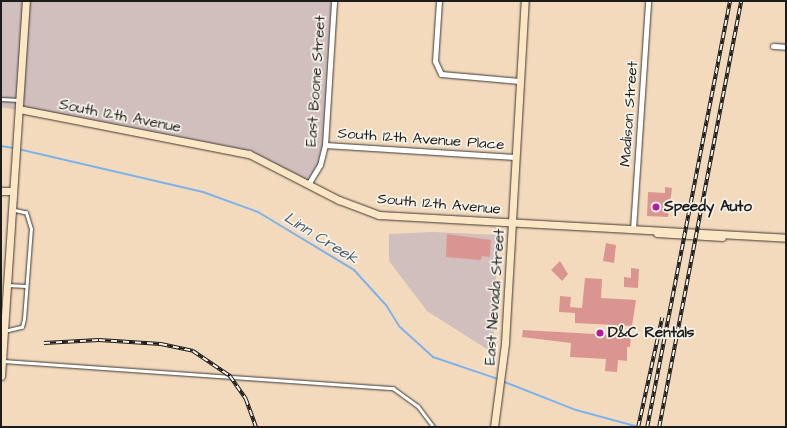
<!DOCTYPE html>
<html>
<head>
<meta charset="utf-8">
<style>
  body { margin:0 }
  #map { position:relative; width:787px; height:428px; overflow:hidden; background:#f4dabd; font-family:"Architects Daughter",sans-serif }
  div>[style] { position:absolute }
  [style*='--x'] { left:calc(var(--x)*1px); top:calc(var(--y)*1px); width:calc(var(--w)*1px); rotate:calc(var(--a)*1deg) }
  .industrial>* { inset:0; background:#d1bfbd }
  .stream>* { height:2px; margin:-1px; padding:0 1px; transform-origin:1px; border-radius:1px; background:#7db3ec }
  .building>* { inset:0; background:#db9591 }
  .roads { filter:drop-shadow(0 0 1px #3c3834) drop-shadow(0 0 1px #3c3834) }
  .lane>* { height:2.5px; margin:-1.25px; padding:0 1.25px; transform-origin:1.25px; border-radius:1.25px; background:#fff }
  .street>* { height:5px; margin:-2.5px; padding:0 2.5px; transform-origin:2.5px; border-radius:2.5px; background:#fff }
  .secondary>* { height:7px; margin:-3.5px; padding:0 3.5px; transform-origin:3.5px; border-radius:3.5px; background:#fce6c4 }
  .rail>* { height:3.5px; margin-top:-1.75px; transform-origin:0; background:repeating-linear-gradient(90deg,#f7f3e8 0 6px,#1c1c1c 0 12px); box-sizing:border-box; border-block:1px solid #1c1c1c }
  .dots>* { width:11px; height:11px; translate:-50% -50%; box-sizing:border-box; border:2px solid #f7f3e8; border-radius:50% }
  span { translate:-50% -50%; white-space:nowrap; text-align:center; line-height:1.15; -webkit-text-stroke:3.5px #f7f3e8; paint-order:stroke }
  .street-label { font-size:15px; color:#1c1c1c }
  .poi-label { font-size:15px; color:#1c1c1c; font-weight:700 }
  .left { translate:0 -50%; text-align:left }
  .water-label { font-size:16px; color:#43586f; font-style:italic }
  .frame { position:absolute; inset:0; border:2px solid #1c1c1c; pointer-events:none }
</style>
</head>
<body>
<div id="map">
  <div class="industrial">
    <i style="clip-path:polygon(1px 1px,334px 1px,325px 145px,320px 165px,309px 183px,249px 154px,1px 107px)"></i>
    <i style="clip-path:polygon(433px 232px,498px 235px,493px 353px,427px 311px,389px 261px,389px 234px)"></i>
  </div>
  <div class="stream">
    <i style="--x:1;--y:146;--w:13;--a:9"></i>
    <i style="--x:18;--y:149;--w:190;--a:13.1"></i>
    <i style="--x:203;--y:192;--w:59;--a:20"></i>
    <i style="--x:258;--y:212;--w:112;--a:31.1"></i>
    <i style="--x:354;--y:270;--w:47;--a:47.6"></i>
    <i style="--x:386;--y:305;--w:26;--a:58"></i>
    <i style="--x:400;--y:327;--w:45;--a:42.3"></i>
    <i style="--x:433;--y:357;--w:69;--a:18.7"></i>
    <i style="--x:502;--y:381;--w:79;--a:21.4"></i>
    <i style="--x:576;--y:410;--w:65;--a:15.1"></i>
  </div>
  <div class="building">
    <i style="clip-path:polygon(665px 187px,672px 188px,668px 217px,647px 216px,648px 192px,665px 193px)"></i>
    <i style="clip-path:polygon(447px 234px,491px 240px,490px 257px,482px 256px,481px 260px,446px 257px)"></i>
    <i style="clip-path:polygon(606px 243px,616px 245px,614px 263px,603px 261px)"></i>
    <i style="clip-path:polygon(560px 261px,568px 274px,562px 281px,551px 270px)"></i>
    <i style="clip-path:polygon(631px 268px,639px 269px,638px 288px,624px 287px,624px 277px,631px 278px)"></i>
    <i style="clip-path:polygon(585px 278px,602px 279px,601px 298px,636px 300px,632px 326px,575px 323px,575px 313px,559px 312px,560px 296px,571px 297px,570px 307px,582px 308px)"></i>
    <i style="clip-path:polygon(523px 330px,631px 336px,630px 347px,627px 347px,627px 361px,618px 360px,617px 372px,605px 371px,606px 359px,570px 357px,571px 343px,522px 337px)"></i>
  </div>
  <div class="roads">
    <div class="lane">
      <i style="--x:1;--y:99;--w:18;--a:3"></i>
      <i style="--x:7;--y:285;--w:19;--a:3"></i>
      <i style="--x:4;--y:331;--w:18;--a:-13"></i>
      <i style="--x:22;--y:327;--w:8;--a:-76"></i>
      <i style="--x:24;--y:319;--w:90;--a:-85.6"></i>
      <i style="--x:31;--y:229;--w:17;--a:-107"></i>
      <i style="--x:26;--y:213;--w:13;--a:-167"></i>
      <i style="--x:3;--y:361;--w:391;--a:4"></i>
      <i style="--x:393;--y:388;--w:31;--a:36"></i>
      <i style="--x:418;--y:406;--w:26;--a:53"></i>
    </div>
    <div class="street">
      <i style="--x:439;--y:1;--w:60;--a:93.8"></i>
      <i style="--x:435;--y:61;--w:14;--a:65"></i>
      <i style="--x:441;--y:74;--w:79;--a:5.1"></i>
      <i style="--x:773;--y:46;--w:13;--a:4"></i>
      <i style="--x:325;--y:145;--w:190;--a:3.6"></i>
      <i style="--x:309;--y:183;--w:21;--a:-59"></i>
      <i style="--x:320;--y:165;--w:21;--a:-76"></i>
      <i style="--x:325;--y:145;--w:144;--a:-86.4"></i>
      <i style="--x:633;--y:229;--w:228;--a:-86.2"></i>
    </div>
    <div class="secondary">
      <i style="--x:19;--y:109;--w:234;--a:11.1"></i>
      <i style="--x:249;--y:154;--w:101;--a:27.1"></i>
      <i style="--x:339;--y:200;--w:43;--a:20.6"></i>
      <i style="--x:379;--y:215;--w:408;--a:3.2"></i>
      <i style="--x:1;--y:191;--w:12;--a:0"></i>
      <i style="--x:657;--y:233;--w:65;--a:3.5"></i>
      <i style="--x:1;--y:376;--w:376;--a:-86.2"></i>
      <i style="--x:494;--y:427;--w:85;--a:-82.5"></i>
      <i style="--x:505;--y:343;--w:343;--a:-86.7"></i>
    </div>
  </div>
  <div class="rail">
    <i style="--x:44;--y:343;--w:55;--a:-3.1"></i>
    <i style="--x:99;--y:340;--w:62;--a:3.7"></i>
    <i style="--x:161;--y:344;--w:33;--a:12"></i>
    <i style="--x:193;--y:351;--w:45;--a:34"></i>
    <i style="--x:230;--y:376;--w:28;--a:55"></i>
    <i style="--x:246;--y:399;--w:30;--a:70"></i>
    <i style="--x:638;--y:427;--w:112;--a:-77.6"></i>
    <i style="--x:647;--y:427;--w:434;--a:-79"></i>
    <i style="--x:659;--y:427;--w:434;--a:-79.1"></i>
  </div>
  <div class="dots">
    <i style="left:656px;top:207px;background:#b5179e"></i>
    <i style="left:600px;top:333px;background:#b5179e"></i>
  </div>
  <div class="street-label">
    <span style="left:316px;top:81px;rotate:-86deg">East Boone Street</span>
    <span style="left:629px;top:114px;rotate:-86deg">Madison Street</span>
    <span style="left:120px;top:116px;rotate:11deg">South 12th Avenue</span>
    <span style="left:421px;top:139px;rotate:4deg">South 12th Avenue Place</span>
    <span style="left:439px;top:204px;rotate:5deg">South 12th Avenue</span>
    <span style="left:495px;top:297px;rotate:-86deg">East Nevada Street</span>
  </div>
  <div class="poi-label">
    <span class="left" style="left:664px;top:207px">Speedy Auto</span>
    <span class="left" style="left:608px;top:333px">D&amp;C Rentals</span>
  </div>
  <div class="water-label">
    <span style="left:321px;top:238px;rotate:32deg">Linn Creek</span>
  </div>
  <div class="frame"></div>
</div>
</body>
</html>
